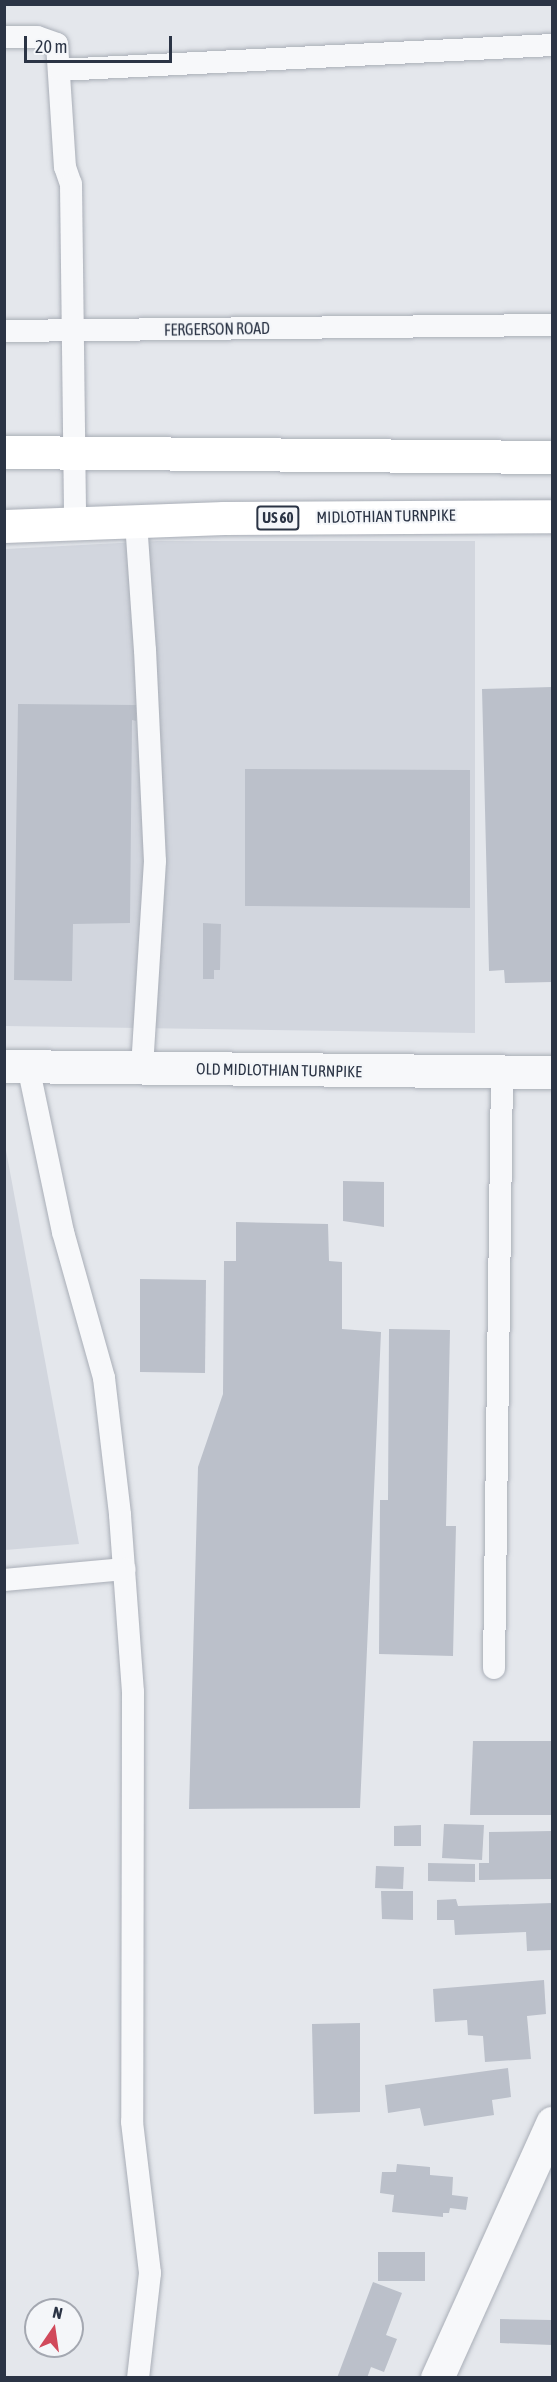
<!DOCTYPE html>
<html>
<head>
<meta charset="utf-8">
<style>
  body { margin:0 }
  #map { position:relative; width:557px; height:2382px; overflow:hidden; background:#e4e7ec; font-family:"Asap Condensed",sans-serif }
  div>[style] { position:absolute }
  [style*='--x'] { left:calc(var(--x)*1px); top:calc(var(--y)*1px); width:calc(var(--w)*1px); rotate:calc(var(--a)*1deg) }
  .built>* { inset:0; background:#d2d6de }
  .building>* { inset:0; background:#bbc0ca }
  .roads { filter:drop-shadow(0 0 2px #a9aeb7) drop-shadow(0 0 2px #a9aeb7) }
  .lane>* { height:22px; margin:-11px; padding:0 11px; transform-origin:11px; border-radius:11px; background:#f7f8fa }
  .street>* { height:33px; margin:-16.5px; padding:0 16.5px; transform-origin:16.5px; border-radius:16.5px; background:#f7f8fa }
  .primary>* { height:33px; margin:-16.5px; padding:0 16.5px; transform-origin:16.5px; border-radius:16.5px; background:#fff }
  span { translate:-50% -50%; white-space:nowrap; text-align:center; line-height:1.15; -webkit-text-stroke:4.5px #f4f6f9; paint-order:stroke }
  .shield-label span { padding:2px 4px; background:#f4f6f9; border:2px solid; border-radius:4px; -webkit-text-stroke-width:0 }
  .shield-label { font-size:15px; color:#2b3445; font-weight:700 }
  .street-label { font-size:16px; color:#2b3445 }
  .frame { position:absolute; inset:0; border:6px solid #2b3445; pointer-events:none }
  .north { position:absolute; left:24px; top:2298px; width:60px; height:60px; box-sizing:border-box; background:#f4f6f9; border:2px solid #a4a8b1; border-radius:50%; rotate:13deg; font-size:16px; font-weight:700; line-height:24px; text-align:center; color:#2b3445 }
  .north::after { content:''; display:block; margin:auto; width:21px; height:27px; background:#d1495b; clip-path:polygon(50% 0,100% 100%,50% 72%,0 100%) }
  .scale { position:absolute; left:24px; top:36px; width:148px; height:27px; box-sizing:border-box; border:3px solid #2b3445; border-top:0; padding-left:8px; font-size:18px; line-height:21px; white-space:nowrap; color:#2b3445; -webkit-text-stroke:4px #f4f6f9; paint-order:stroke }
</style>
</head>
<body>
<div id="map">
  <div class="built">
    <i style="clip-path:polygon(158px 541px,475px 541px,475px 1033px,5px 1026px,5px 549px)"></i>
    <i style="clip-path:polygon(5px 1145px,79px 1544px,5px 1550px)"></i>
  </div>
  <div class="building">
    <i style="clip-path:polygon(552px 687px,552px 982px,505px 983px,504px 970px,489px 971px,482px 689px)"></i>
    <i style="clip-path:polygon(18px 704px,136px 705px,136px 721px,132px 720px,130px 923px,73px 924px,72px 981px,14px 980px)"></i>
    <i style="clip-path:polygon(245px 769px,470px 770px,470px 908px,245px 906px)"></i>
    <i style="clip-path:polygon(203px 923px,221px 924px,220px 970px,214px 970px,214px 979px,203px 979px)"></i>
    <i style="clip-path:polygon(343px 1181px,384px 1182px,384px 1227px,343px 1221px)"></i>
    <i style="clip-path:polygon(236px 1222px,328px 1224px,329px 1261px,342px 1262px,342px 1329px,381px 1332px,360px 1808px,189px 1809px,198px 1467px,223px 1394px,224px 1261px,236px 1261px)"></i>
    <i style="clip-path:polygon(140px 1279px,206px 1280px,205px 1373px,140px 1372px)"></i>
    <i style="clip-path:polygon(389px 1329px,450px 1330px,446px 1526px,456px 1526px,453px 1656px,379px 1654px,380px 1500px,388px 1500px)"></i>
    <i style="clip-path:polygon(473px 1741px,552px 1741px,552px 1815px,470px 1815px)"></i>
    <i style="clip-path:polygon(444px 1824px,484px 1825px,482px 1860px,442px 1858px)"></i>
    <i style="clip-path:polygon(421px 1825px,421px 1846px,394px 1846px,394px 1826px)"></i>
    <i style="clip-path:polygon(552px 1831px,552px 1879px,479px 1880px,479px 1863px,489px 1863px,489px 1832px)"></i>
    <i style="clip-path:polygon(428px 1863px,475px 1864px,475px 1882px,428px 1881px)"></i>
    <i style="clip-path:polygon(376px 1866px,404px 1867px,403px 1889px,375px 1888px)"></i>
    <i style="clip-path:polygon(381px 1891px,413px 1891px,413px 1920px,382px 1919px)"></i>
    <i style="clip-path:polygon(456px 1899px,458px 1906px,552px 1903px,552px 1950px,527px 1951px,526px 1932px,455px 1935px,454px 1920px,437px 1920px,437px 1900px)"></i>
    <i style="clip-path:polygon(544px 1980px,546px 2014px,527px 2016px,531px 2059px,485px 2062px,483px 2036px,468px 2035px,467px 2020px,435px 2022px,433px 1989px)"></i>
    <i style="clip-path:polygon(360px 2023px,360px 2112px,314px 2114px,312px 2024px)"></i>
    <i style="clip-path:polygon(508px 2068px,511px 2097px,492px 2100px,494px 2115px,424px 2126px,420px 2108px,388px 2113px,385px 2085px)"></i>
    <i style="clip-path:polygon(397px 2164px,430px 2167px,430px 2175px,453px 2177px,452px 2195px,468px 2197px,466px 2210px,450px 2208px,449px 2213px,443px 2213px,443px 2217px,392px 2212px,394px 2195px,380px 2193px,382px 2172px,396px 2172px)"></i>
    <i style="clip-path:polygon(378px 2252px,425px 2252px,425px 2281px,378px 2281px)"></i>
    <i style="clip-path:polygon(373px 2282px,402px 2293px,386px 2335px,397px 2339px,384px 2372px,371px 2367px,367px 2378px,337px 2378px)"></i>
    <i style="clip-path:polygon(500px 2319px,552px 2320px,552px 2345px,500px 2343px)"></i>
  </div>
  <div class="roads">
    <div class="lane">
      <i style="--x:4;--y:37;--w:33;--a:0"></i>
      <i style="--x:37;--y:37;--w:21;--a:19"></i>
      <i style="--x:57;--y:44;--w:123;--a:86.3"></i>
      <i style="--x:65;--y:167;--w:18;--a:71"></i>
      <i style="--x:71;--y:184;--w:340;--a:89.3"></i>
      <i style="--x:59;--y:70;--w:494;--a:-2.9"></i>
      <i style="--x:4;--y:331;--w:548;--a:-0.63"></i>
      <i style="--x:136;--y:522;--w:128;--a:86"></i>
      <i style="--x:145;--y:650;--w:211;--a:87.3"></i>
      <i style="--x:155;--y:861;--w:207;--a:93.6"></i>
      <i style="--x:28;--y:1066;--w:170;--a:78.1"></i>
      <i style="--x:63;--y:1232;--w:152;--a:74.3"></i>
      <i style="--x:104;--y:1378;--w:138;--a:83.3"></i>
      <i style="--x:120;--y:1515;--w:177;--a:85.8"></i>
      <i style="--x:133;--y:1692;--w:430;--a:90.1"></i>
      <i style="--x:132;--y:2122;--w:152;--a:83.2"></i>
      <i style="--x:150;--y:2273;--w:106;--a:96.5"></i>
      <i style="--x:4;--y:1580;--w:121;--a:-5.2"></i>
      <i style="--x:494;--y:1668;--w:595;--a:-89.23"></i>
    </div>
    <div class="street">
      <i style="--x:4;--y:1066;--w:548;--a:0.63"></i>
      <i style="--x:437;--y:2378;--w:280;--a:-65.7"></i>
    </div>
    <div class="primary">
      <i style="--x:4;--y:452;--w:548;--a:0.52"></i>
      <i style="--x:4;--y:526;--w:220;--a:-2.1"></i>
      <i style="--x:224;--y:518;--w:328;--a:-0.3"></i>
    </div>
  </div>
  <div class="shield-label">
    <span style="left:278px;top:518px">US 60</span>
  </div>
  <div class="street-label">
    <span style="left:217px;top:329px;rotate:-1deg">FERGERSON ROAD</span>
    <span style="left:386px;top:516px;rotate:-1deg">MIDLOTHIAN TURNPIKE</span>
    <span style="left:279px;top:1070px;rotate:1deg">OLD MIDLOTHIAN TURNPIKE</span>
  </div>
  <div class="frame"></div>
  <div class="north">N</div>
  <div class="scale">20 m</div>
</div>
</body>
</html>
